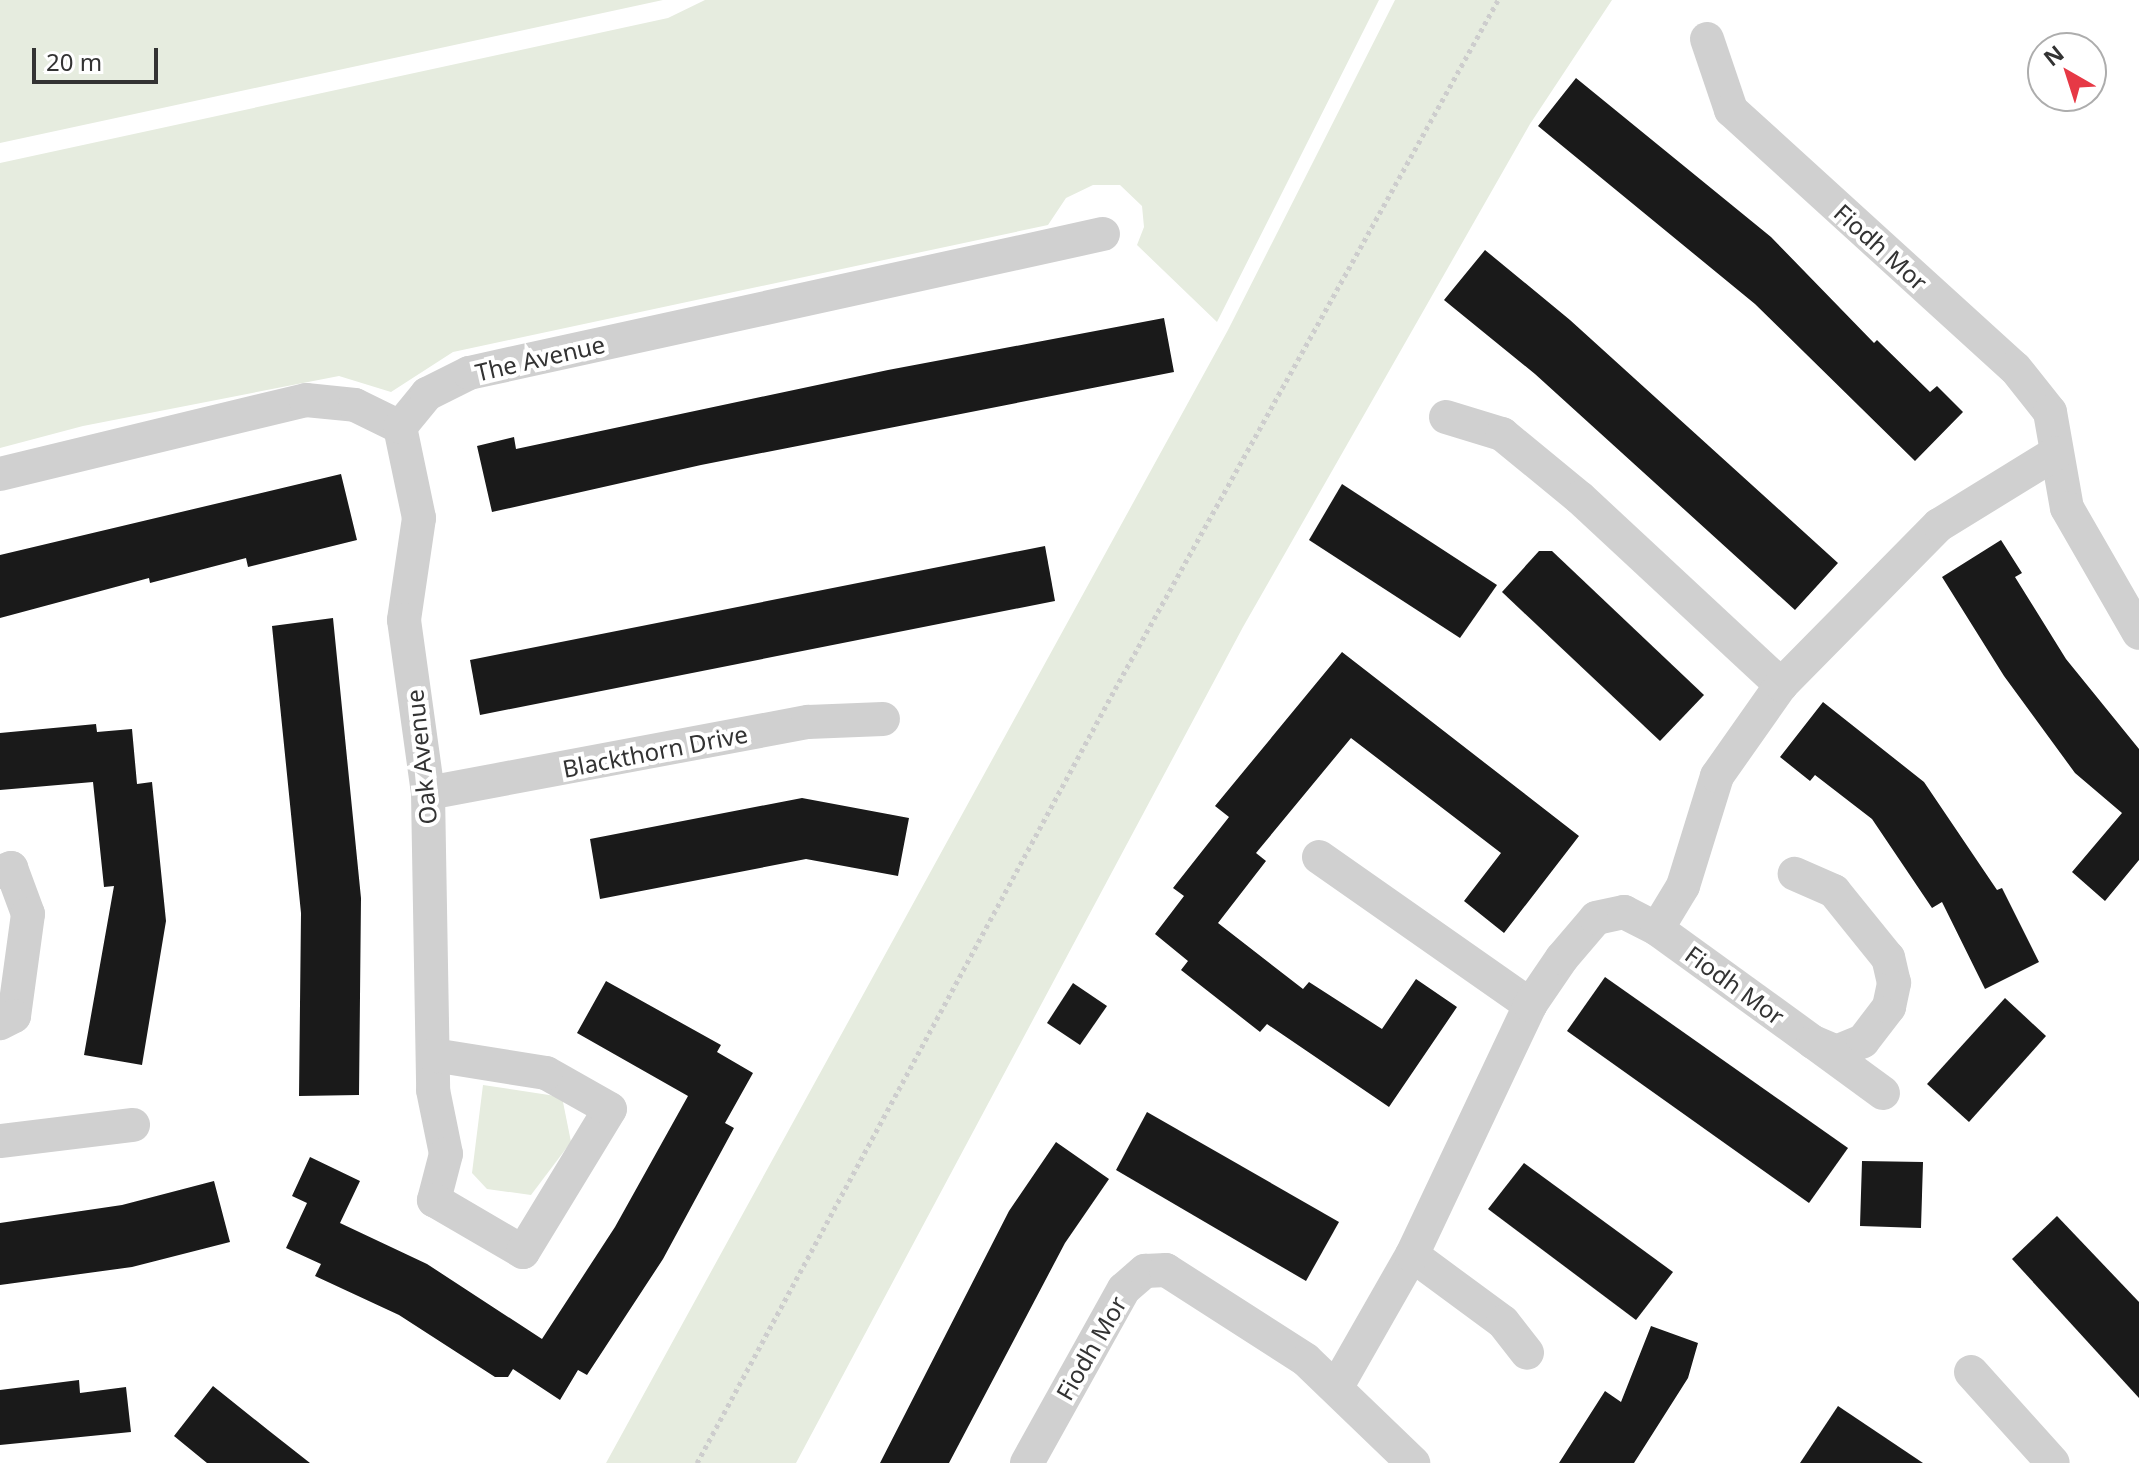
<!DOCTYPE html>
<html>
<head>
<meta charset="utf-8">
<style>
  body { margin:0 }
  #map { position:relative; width:2139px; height:1463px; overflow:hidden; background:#fff; font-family:"Noto Sans",sans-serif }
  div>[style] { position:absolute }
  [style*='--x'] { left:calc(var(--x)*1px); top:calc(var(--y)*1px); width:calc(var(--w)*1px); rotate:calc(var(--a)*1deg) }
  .green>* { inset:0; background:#e6ecdf }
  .building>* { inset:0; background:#1a1a1a }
  .path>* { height:5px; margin-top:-2.5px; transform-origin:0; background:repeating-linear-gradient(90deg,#cdcdcd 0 4px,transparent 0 8px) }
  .minor>* { height:34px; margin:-17px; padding:0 17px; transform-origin:17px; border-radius:17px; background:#d0d0d0 }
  span { translate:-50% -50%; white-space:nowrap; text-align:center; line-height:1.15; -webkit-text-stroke:8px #fff; paint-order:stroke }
  .street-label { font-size:24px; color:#333 }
  .north { position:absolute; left:2027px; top:32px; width:80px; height:80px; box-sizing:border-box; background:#fff; border:2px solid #adadad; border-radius:50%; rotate:321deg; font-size:22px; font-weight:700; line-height:32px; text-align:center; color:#333 }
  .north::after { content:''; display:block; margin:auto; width:28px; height:36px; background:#e63946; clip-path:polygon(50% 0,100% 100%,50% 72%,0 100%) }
  .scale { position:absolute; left:32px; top:48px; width:126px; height:36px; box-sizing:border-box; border:4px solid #333; border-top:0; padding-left:10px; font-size:24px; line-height:28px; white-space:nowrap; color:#333; -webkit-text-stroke:6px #fff; paint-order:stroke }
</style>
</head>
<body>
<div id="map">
  <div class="green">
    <i style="clip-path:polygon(0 0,663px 0,0 143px)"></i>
    <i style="clip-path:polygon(705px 0,1379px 0,1217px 322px,1137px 245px,1144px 227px,1142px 206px,1120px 185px,1093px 185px,1066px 198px,1048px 225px,453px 352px,391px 392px,339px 376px,83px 426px,0 448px,0 163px,668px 18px)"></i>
    <i style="clip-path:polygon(1395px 0,1612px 0,1530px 124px,1243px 627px,796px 1463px,606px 1463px,1228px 330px)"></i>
    <i style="clip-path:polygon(483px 1085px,562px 1097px,571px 1142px,531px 1195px,487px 1189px,472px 1173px)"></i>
  </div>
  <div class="building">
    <i style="clip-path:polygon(1576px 78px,1771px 237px,1874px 343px,1877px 340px,1930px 392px,1937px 386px,1963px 412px,1915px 461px,1755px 304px,1538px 126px)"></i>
    <i style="clip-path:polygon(1485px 250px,1570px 320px,1838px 563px,1795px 610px,1535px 374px,1444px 300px)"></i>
    <i style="clip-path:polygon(1164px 318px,1174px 372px,701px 465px,492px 512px,477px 446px,514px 437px,516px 449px,888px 370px)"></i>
    <i style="clip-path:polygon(341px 474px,357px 540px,248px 567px,246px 558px,150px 583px,149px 578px,0 618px,0 555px)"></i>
    <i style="clip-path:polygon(1342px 484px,1497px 585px,1460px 638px,1309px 540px)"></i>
    <i style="clip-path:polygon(2001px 540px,2022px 573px,2015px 577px,2066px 659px,2139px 749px,2139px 860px,2105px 901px,2072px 872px,2122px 813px,2075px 773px,2004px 676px,1942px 577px)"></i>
    <i style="clip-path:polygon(1045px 546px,1055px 601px,480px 715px,470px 660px)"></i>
    <i style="clip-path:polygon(1539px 551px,1552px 551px,1704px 695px,1660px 741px,1502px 592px)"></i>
    <i style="clip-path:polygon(333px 618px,361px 898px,359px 1095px,299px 1096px,301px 913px,272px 626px)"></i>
    <i style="clip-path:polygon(1342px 652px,1579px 836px,1504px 933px,1464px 901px,1501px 853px,1351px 738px,1256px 853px,1266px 861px,1218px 923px,1303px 989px,1309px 982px,1382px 1029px,1416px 979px,1457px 1007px,1389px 1107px,1267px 1024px,1260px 1032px,1181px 970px,1188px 961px,1155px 934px,1184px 896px,1173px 888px,1229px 817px,1215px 806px)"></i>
    <i style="clip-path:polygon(1823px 702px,1924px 782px,1997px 890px,2002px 888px,2039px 962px,1985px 989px,1942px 902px,1932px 908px,1872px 819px,1815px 775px,1810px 781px,1780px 757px)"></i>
    <i style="clip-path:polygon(96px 724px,97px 732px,132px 729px,137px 784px,152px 782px,166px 921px,142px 1065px,84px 1055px,114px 886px,104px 887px,93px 782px,0 790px,0 733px)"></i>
    <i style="clip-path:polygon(802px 798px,909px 818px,898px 876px,806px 859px,600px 899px,590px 839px)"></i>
    <i style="clip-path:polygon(1605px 977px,1848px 1148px,1809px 1203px,1567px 1031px)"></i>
    <i style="clip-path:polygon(606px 981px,721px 1045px,717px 1052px,753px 1073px,725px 1123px,734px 1128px,663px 1259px,587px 1375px,578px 1370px,560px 1400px,513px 1369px,508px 1377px,495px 1377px,399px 1315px,315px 1276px,321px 1264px,286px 1248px,307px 1203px,292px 1196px,310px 1157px,360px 1181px,340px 1223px,427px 1264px,542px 1339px,615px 1227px,688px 1096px,577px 1033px)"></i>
    <i style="clip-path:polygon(1073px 983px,1107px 1006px,1080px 1045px,1047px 1023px)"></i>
    <i style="clip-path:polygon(2005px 998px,2046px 1036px,1969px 1122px,1927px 1084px)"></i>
    <i style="clip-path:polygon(1147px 1112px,1339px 1222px,1306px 1281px,1116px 1170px)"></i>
    <i style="clip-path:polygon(1056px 1142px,1109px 1179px,1065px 1243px,949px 1463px,880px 1463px,1009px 1211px)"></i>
    <i style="clip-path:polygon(1862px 1161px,1923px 1162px,1921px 1228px,1860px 1226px)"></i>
    <i style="clip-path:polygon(1524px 1163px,1673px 1272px,1636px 1320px,1488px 1209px)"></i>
    <i style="clip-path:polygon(214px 1181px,230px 1242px,132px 1267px,0 1285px,0 1223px,122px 1205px)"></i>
    <i style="clip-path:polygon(2057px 1216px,2139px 1302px,2139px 1398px,2012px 1259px)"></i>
    <i style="clip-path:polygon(1651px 1326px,1698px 1343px,1688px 1378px,1634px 1463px,1559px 1463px,1605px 1391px,1621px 1402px)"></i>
    <i style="clip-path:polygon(79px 1380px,80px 1393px,126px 1387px,131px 1432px,0 1445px,0 1390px)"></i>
    <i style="clip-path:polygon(213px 1386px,268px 1430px,310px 1463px,207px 1463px,174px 1436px)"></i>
    <i style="clip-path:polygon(1838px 1406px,1923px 1463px,1800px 1463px)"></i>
  </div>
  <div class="path">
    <i style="--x:697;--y:1463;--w:880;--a:-61.63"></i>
    <i style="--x:1115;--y:689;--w:788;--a:-60.93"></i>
  </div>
  <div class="minor">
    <i style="--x:1707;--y:39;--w:75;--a:71.3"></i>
    <i style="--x:1731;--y:110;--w:384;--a:42.3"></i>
    <i style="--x:2015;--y:368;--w:56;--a:51.5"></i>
    <i style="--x:2050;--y:412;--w:97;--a:80"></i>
    <i style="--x:2067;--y:508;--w:144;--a:60.1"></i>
    <i style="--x:1446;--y:417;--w:59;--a:16.9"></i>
    <i style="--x:1502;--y:434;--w:101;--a:39.4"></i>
    <i style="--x:1580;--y:498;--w:275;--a:42.9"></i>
    <i style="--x:400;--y:427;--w:93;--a:78.2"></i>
    <i style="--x:419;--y:518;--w:103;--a:98.4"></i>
    <i style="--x:404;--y:620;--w:175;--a:82.1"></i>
    <i style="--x:428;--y:793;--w:297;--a:89"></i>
    <i style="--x:433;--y:1090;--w:65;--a:78.5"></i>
    <i style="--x:446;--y:1154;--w:48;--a:104.6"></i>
    <i style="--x:434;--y:1200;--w:103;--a:30.3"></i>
    <i style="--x:523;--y:1252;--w:167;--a:-58.7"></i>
    <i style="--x:610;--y:1109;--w:73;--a:-150.6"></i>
    <i style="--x:546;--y:1073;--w:114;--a:-170.9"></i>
    <i style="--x:0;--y:474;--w:315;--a:-13.6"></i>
    <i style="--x:306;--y:400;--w:49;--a:5.8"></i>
    <i style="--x:355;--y:405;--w:50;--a:26.1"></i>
    <i style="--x:400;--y:427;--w:43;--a:-50.7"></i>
    <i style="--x:427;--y:394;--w:47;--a:-26.6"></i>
    <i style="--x:469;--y:373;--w:649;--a:-12.37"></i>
    <i style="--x:428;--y:793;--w:387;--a:-10.6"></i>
    <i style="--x:808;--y:722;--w:75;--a:-2.3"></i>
    <i style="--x:1319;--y:857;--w:258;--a:35"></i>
    <i style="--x:0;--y:872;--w:12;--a:-20"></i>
    <i style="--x:11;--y:868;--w:49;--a:69.7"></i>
    <i style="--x:28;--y:914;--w:103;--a:97.8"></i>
    <i style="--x:14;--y:1016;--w:16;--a:153"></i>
    <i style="--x:1657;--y:929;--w:193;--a:35.9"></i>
    <i style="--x:1813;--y:1042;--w:25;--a:23"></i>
    <i style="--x:1836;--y:1052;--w:29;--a:-22"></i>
    <i style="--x:1863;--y:1041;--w:43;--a:-52.6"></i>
    <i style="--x:1889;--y:1007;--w:25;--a:-78"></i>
    <i style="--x:1894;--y:983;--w:26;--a:-103"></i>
    <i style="--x:1888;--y:958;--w:86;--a:-128.9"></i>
    <i style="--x:1834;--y:891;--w:43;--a:-156.4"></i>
    <i style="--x:1816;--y:1044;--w:83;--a:36.2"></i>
    <i style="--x:0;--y:1141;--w:134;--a:-6.9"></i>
    <i style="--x:1412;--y:1255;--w:113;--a:36.4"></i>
    <i style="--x:1503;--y:1322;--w:39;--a:52"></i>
    <i style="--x:1971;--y:1372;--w:122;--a:48"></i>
    <i style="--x:1336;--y:1388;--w:153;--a:-60.3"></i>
    <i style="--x:1412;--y:1255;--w:276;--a:-64.7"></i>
    <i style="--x:1530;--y:1005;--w:57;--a:-55.8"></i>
    <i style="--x:1562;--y:958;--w:52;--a:-49.6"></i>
    <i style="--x:1596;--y:918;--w:29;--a:-12"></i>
    <i style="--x:1624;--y:912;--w:37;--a:27"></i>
    <i style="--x:1657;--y:929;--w:50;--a:-58.8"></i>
    <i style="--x:1683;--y:886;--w:115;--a:-72.8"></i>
    <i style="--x:1717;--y:776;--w:111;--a:-54.9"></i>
    <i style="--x:1781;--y:685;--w:225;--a:-45.4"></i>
    <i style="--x:1939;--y:525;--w:137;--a:-31.6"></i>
    <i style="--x:1027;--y:1463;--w:199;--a:-60.9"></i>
    <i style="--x:1124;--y:1289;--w:28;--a:-41"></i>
    <i style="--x:1145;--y:1271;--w:21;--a:-3"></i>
    <i style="--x:1166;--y:1270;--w:166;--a:32.7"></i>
    <i style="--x:1306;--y:1360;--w:149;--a:43.9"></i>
  </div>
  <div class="street-label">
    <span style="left:1881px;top:247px;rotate:42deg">Fiodh Mor</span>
    <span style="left:540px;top:358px;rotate:-13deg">The Avenue</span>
    <span style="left:655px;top:751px;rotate:-11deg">Blackthorn Drive</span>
    <span style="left:421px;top:757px;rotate:-96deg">Oak Avenue</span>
    <span style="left:1735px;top:985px;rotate:36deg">Fiodh Mor</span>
    <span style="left:1091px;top:1348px;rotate:-60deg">Fiodh Mor</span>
  </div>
  <div class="north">N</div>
  <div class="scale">20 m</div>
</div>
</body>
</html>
